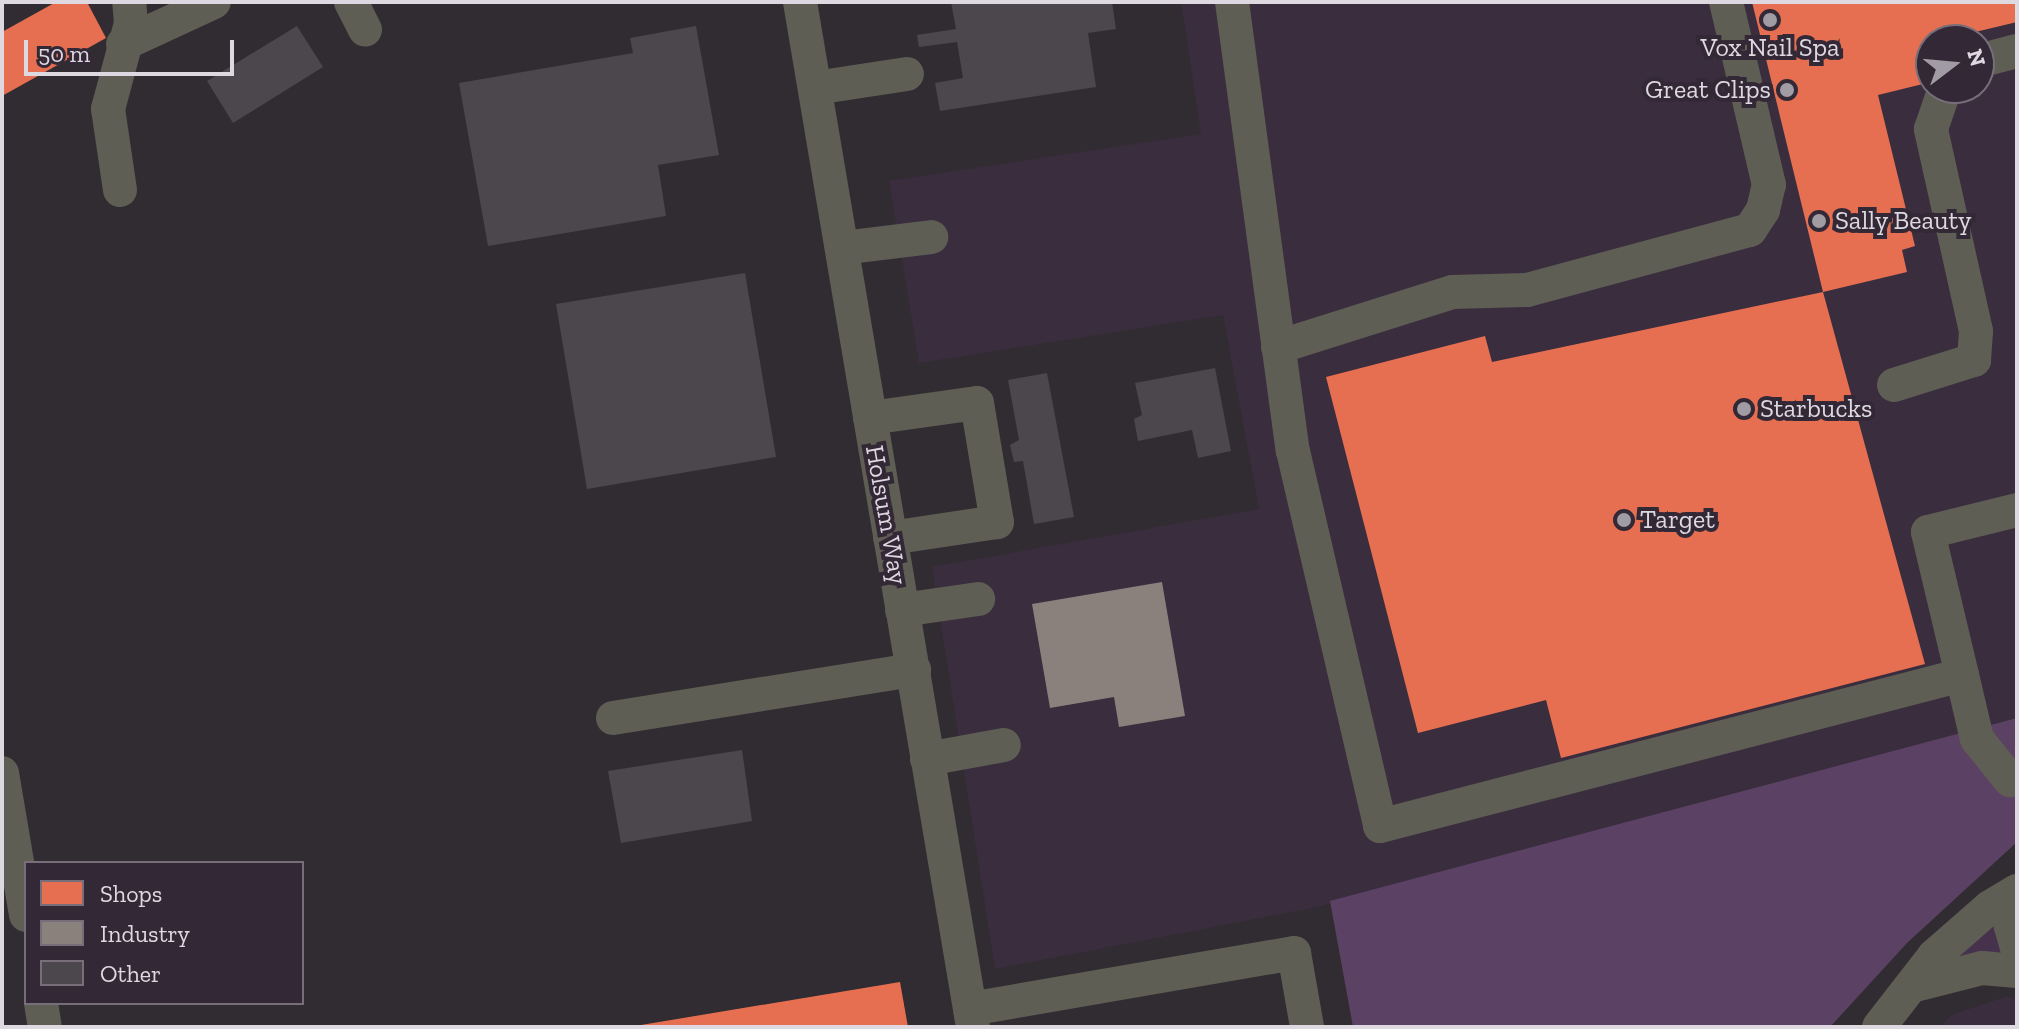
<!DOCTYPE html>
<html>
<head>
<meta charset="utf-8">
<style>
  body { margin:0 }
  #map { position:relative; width:2019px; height:1029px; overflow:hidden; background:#312c32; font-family:"Zilla Slab",serif }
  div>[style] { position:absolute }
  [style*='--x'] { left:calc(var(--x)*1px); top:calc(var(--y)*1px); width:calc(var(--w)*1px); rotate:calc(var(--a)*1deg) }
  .built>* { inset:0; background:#3a2d3e }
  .green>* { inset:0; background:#47324e }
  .forest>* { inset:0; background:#5b4265 }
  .shops>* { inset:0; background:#e76f51 }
  .industry>* { inset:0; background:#8a817c }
  .building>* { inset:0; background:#4b474c }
  .minor>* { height:34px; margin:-17px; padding:0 17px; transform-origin:17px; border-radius:17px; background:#5e5e54 }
  .dots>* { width:22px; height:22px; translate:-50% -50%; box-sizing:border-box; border:4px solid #322836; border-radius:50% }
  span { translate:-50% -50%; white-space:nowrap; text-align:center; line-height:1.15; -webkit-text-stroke:8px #322836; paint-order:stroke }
  .poi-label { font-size:26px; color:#ded8e1 }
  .right { translate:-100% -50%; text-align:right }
  .left { translate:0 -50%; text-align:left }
  .street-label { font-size:26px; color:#ded8e1 }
  .frame { position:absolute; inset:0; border:4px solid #ded8e1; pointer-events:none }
  .legend { position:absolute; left:24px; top:861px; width:280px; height:144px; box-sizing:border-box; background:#322836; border:2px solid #776e7a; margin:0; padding:10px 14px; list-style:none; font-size:24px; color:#ded8e1 }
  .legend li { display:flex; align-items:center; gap:16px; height:40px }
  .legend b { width:40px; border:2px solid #776e7a }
  .north { position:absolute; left:1915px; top:24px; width:80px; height:80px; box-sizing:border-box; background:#322836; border:2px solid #776e7a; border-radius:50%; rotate:74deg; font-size:22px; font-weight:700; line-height:32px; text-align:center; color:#ded8e1 }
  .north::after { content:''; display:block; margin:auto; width:28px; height:36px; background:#a19ca4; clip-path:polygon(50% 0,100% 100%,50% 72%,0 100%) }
  .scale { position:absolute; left:24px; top:40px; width:210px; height:36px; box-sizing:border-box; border:4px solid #ded8e1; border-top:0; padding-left:10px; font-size:24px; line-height:28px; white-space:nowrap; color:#ded8e1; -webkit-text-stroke:6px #322836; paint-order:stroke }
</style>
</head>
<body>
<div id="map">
  <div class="built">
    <i style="clip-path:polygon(evenodd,1181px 2px,2017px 2px,2017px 718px,1317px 907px,995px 969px,932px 567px,1259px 509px,1223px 315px,919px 363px,889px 181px,1201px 134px,1181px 2px,1931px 40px,1979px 40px,1979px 88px,1931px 88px,1931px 40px)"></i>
    <i style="clip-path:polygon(2008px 996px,2017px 1002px,2017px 1027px,1940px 1027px,1951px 1015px)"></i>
  </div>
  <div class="green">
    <i style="clip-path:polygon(1995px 924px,2001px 952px,1958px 956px)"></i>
  </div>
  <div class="forest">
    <i style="clip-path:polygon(2017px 718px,2017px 842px,1907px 943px,1830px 1027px,1353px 1027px,1330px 901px)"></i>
  </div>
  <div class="shops">
    <i style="clip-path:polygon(56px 2px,87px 2px,106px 38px,2px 96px,2px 32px)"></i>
    <i style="clip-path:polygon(1752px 2px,2017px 2px,2017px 22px,1925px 44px,1931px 82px,1878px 95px,1915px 246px,1902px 250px,1907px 272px,1823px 292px,1925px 664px,1561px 758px,1546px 700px,1418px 733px,1326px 377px,1485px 336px,1492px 362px,1823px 292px)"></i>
    <i style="clip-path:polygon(900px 982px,908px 1027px,642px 1027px,641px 1025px)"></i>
  </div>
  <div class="industry">
    <i style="clip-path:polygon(1162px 582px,1185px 716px,1119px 727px,1114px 697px,1050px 708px,1032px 604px)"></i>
  </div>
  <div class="building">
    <i style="clip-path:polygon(951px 2px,1112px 2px,1116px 29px,1088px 33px,1096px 87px,940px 111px,935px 83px,963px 78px,957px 42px,919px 47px,917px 35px,956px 29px)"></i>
    <i style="clip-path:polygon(297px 26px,323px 67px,233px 123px,207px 81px)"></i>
    <i style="clip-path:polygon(696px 26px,719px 155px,658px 165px,666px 216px,488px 246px,459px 83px,633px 53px,630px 38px)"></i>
    <i style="clip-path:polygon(745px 273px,776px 457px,587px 489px,556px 304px)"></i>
    <i style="clip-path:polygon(1215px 368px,1231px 451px,1198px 458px,1192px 430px,1138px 441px,1134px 419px,1142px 415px,1135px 383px)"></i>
    <i style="clip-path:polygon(1047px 373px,1074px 517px,1034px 524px,1023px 461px,1014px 462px,1010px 445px,1019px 440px,1008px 380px)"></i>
    <i style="clip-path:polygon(742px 750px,752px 821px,621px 843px,608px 771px)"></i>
  </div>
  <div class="minor">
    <i style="--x:351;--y:2;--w:31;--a:63"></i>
    <i style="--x:800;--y:2;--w:1039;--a:80.42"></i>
    <i style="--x:1232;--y:2;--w:453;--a:82.3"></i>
    <i style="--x:1293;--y:451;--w:385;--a:76.9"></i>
    <i style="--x:1380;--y:826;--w:601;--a:-14.54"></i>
    <i style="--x:1962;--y:675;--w:147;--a:-103.4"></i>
    <i style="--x:1928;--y:532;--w:92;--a:-13.9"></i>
    <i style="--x:123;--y:44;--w:100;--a:-24.8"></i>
    <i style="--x:1979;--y:61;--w:39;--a:-15"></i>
    <i style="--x:815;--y:88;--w:93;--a:-8.7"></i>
    <i style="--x:120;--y:190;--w:82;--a:-98.4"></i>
    <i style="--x:108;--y:109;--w:89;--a:-75"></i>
    <i style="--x:131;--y:23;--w:21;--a:-95"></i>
    <i style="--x:842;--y:248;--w:90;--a:-7"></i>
    <i style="--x:1278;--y:347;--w:182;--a:-17.5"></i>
    <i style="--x:1452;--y:292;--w:75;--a:-1.5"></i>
    <i style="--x:1527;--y:290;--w:231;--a:-15.1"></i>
    <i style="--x:1750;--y:230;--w:24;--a:-57"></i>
    <i style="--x:1763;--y:210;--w:26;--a:-77"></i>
    <i style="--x:1769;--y:185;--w:188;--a:-103.2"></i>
    <i style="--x:1894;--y:385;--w:84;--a:-17.4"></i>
    <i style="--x:1974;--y:360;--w:29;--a:-86"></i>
    <i style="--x:1976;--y:331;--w:207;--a:-102.6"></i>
    <i style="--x:1931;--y:129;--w:43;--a:-71.1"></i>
    <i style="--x:870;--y:418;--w:108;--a:-8"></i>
    <i style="--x:977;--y:403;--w:121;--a:80.5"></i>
    <i style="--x:997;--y:522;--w:108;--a:171.5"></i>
    <i style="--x:902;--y:610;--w:77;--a:-8.2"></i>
    <i style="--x:1962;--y:675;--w:66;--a:76.8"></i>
    <i style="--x:1977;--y:739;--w:53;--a:51.2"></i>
    <i style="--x:613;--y:718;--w:305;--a:-9.1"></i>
    <i style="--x:927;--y:759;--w:78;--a:-10.3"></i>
    <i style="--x:2;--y:773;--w:144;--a:80.4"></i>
    <i style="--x:2017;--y:894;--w:33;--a:101"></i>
    <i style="--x:2011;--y:926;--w:23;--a:75"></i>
    <i style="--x:1915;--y:985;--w:69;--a:-14.2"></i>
    <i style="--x:1982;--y:968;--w:35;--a:5"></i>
    <i style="--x:41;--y:1003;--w:24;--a:81"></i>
    <i style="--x:970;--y:1009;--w:329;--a:-9.8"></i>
    <i style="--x:1294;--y:953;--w:75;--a:80"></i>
    <i style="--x:1879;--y:1027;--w:90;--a:-52.2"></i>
    <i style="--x:1934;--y:956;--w:74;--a:-41.2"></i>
    <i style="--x:1990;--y:907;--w:31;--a:-31"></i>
  </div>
  <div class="dots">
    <i style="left:1770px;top:20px;background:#a19ca4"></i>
    <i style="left:1787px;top:90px;background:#a19ca4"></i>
    <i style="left:1819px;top:221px;background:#a19ca4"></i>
    <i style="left:1744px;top:409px;background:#a19ca4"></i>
    <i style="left:1624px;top:520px;background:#a19ca4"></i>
  </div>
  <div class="poi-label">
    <span style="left:1770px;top:48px">Vox Nail Spa</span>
    <span class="right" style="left:1771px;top:90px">Great Clips</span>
    <span class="left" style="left:1835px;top:221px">Sally Beauty</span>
    <span class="left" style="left:1760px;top:409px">Starbucks</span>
    <span class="left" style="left:1640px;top:520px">Target</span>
  </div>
  <div class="street-label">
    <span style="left:886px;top:515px;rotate:80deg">Holsum Way</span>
  </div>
  <div class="frame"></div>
  <ul class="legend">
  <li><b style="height:22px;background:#e76f51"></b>Shops</li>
  <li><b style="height:22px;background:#8a817c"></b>Industry</li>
  <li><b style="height:22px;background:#4b474c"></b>Other</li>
  </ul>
  <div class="north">N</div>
  <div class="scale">50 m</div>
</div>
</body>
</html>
